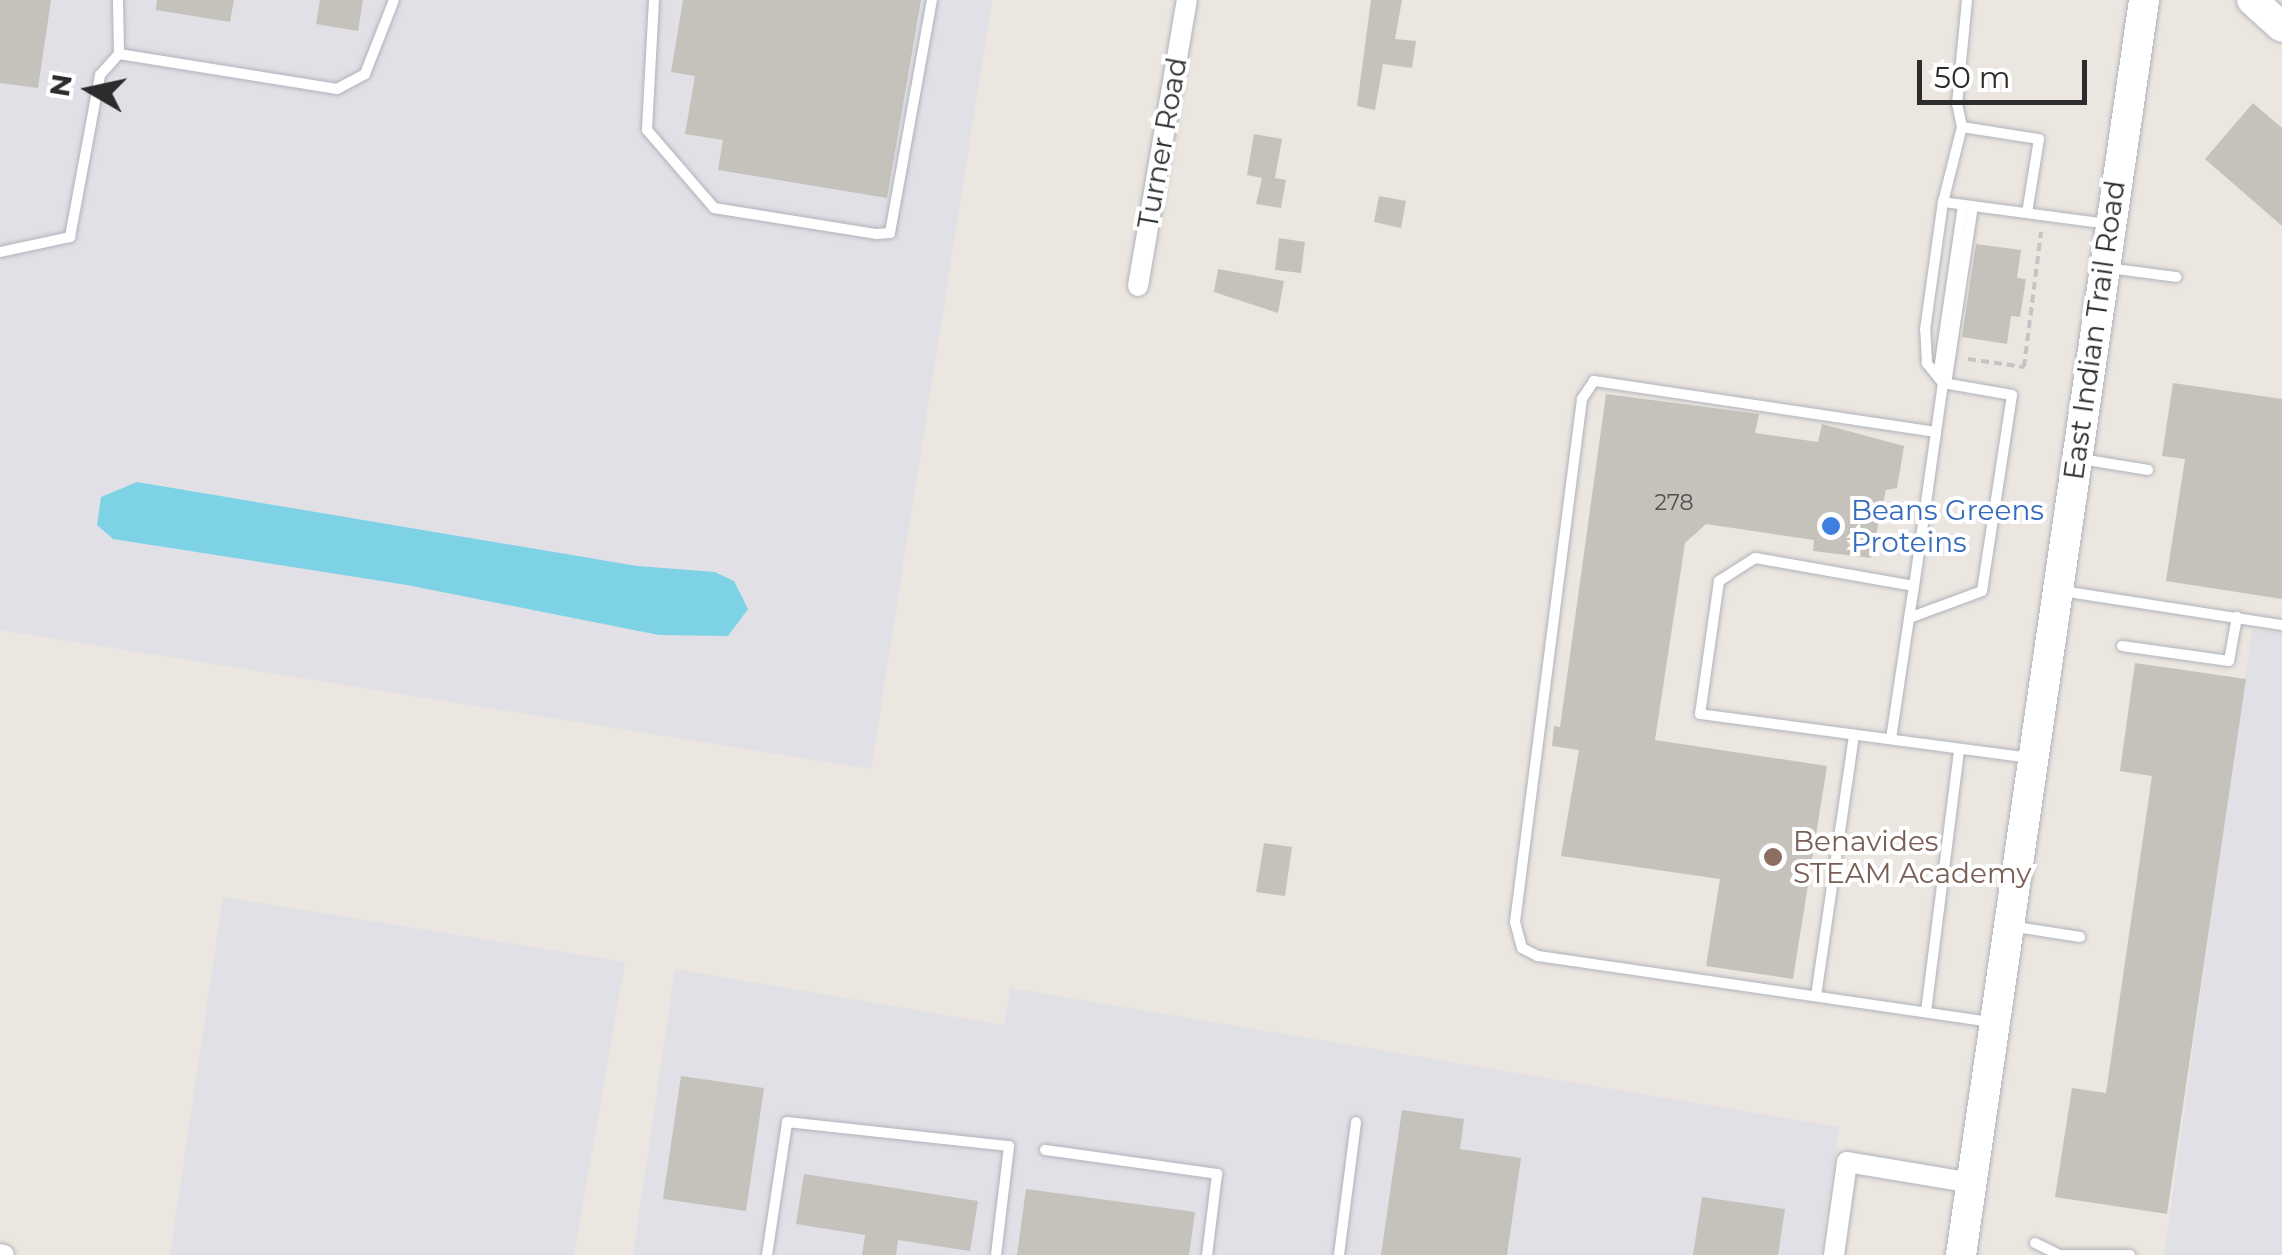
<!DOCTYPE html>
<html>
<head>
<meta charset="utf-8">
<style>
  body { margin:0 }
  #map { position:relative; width:2282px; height:1255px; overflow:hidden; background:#ece6e0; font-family:Montserrat,sans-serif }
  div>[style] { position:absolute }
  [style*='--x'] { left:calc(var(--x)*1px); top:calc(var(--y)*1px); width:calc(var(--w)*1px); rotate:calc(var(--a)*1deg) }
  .industrial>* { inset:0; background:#e1e0e6 }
  .water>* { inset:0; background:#7dd2e5 }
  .building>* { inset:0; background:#c5c1bb }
  .path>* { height:4px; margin-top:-2px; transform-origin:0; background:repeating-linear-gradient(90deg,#c4c4c4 0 8px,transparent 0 13px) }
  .roads { filter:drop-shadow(0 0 2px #b0b3bb) drop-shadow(0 0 2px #b0b3bb) }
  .lane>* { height:10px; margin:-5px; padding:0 5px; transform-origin:5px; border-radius:5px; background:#fff }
  .street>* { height:20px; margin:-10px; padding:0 10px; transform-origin:10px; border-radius:10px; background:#fff }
  .secondary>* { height:30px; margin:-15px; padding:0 15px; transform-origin:15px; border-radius:15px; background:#fff }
  .dots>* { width:28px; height:28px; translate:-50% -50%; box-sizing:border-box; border:5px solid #fff; border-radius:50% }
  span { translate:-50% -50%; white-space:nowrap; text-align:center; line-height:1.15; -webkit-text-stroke:8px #fff; paint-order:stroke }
  .number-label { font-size:22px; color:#525150 }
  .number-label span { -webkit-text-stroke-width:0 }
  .street-label { font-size:28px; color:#2c2c2c }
  .shop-label { font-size:28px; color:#366cbe }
  .left { translate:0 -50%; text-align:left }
  .education-label { font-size:28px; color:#785e54 }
  .north { position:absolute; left:40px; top:40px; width:100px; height:100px; -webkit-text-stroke:8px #fff; paint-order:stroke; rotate:279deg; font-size:28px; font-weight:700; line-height:40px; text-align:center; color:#2c2c2c }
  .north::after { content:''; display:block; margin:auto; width:35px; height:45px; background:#2c2c2c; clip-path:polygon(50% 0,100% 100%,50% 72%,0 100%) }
  .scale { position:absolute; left:1917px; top:60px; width:170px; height:45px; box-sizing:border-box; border:5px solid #2c2c2c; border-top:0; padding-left:12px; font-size:30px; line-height:35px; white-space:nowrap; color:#2c2c2c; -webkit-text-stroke:8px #fff; paint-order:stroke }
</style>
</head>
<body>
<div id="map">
  <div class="industrial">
    <i style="clip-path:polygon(0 0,992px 0,871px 769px,0 630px)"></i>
    <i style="clip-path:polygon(2252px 630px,2282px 633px,2282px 1255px,2164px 1255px)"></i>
    <i style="clip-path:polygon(223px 897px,625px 962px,574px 1255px,170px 1255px)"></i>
    <i style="clip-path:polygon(675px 969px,1004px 1025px,1010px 988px,1839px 1127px,1820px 1255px,633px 1255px)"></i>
  </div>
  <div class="water">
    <i style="clip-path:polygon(137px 482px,637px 566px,715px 572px,734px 581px,748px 609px,728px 636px,659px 635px,407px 585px,113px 539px,97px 525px,101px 497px)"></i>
  </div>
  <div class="building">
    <i style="clip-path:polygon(0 0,51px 0,38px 88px,0 83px)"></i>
    <i style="clip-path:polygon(157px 0,234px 0,230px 22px,156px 10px)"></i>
    <i style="clip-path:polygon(320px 0,363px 0,358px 31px,316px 24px)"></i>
    <i style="clip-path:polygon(683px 0,921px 0,887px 198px,718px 170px,723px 140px,685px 134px,695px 76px,671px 72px)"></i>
    <i style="clip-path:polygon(1371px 0,1402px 0,1395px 39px,1416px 41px,1412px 68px,1383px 64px,1375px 110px,1357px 106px)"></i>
    <i style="clip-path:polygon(2253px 103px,2282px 128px,2282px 226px,2205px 159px)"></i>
    <i style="clip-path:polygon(1254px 134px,1282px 139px,1275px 178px,1286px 180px,1281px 208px,1256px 204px,1262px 178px,1247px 175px)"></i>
    <i style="clip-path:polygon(1379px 196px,1406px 201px,1401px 228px,1374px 222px)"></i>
    <i style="clip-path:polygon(1279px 238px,1305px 242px,1301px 273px,1275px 270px)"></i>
    <i style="clip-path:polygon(1976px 244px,2021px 250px,2017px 278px,2026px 279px,2020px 317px,2011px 316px,2007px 344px,1962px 337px)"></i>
    <i style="clip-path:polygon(1218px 269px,1284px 281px,1278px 313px,1214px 292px)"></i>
    <i style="clip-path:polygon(2173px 383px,2282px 399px,2282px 599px,2166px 581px,2185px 459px,2162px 456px)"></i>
    <i style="clip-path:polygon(1606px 394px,1759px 414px,1755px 433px,1818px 442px,1822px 424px,1904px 446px,1897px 488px,1886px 490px,1871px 558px,1813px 551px,1814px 540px,1706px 524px,1685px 543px,1655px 740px,1827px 766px,1793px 979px,1706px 966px,1720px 879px,1561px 856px,1579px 750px,1552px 746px,1554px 726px,1560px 727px)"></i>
    <i style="clip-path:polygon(2135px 663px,2246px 679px,2167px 1214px,2055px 1197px,2072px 1088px,2106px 1093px,2152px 776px,2120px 771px)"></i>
    <i style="clip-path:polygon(1264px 843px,1292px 847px,1285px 896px,1256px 892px)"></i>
    <i style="clip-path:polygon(681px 1076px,764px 1088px,746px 1211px,663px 1199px)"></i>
    <i style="clip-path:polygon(1402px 1110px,1464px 1119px,1460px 1149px,1521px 1158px,1507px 1255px,1381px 1255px)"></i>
    <i style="clip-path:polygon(804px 1174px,978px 1201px,970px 1251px,898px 1240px,896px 1255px,862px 1255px,865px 1235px,796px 1224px)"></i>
    <i style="clip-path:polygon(1026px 1189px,1195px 1212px,1189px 1255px,1017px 1255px)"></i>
    <i style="clip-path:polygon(1702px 1197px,1785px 1209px,1778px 1255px,1693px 1255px)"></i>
  </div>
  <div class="path">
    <i style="--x:1968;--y:359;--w:57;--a:8.1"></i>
    <i style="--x:2024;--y:367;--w:136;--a:-82.8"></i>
  </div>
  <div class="roads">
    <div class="lane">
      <i style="--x:118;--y:0;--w:54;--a:88.9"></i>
      <i style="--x:654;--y:0;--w:130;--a:93.1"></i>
      <i style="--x:647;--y:130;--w:103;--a:49.3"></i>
      <i style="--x:714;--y:208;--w:165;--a:9.1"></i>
      <i style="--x:877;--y:234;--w:13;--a:-4"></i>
      <i style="--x:890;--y:233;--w:237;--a:-79.8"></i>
      <i style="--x:1962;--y:127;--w:24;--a:-102"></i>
      <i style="--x:1957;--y:104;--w:104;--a:-84.5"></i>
      <i style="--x:1943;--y:202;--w:77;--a:-75.8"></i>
      <i style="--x:1962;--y:127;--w:78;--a:8.9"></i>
      <i style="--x:2039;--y:139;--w:75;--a:99.2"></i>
      <i style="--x:0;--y:252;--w:72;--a:-12.1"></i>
      <i style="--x:70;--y:237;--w:165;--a:-79.5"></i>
      <i style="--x:100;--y:75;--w:28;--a:-48"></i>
      <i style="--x:119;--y:54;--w:221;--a:9.1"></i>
      <i style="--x:337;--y:89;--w:32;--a:-28"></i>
      <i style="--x:365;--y:74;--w:79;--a:-68.6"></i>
      <i style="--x:2108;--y:268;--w:69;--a:7.5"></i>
      <i style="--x:1938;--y:377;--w:174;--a:-81.7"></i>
      <i style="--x:1943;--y:383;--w:205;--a:98.1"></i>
      <i style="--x:1914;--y:586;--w:161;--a:-170"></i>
      <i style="--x:1755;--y:558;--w:43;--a:147.4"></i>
      <i style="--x:1719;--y:581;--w:134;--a:98.1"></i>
      <i style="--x:1700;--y:714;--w:332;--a:7.6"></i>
      <i style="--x:1946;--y:384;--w:180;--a:-81.4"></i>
      <i style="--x:1936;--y:432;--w:346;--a:-171.5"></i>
      <i style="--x:1594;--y:381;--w:22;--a:124"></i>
      <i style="--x:1582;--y:399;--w:527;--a:97.3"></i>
      <i style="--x:1515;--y:922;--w:27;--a:75"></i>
      <i style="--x:1522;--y:948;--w:18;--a:27"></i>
      <i style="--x:1538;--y:956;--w:460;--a:8.3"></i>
      <i style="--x:2081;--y:459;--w:68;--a:9.3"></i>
      <i style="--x:2062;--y:591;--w:223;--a:8.8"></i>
      <i style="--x:1909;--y:618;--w:32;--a:-81"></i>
      <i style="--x:2122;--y:646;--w:108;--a:8"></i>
      <i style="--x:2229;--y:661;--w:45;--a:-79.7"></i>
      <i style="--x:1891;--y:739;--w:122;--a:-81.5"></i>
      <i style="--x:1909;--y:618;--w:78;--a:-20.3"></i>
      <i style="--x:1982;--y:591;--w:198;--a:-81.3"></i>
      <i style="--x:2012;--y:395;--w:70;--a:-170.1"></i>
      <i style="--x:1943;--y:383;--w:26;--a:-129"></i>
      <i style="--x:1927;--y:363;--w:33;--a:-93"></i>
      <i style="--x:1925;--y:330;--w:129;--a:-82"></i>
      <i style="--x:1943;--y:202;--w:166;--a:7.6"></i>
      <i style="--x:2010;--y:926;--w:71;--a:8.9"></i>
      <i style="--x:1816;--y:996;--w:264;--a:-81.7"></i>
      <i style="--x:1926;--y:1012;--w:265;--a:-82.8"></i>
      <i style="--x:1045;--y:1150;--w:174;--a:7.9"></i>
      <i style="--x:1217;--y:1174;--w:82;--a:97"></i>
      <i style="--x:2035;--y:1243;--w:28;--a:26"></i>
      <i style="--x:2060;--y:1255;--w:70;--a:0"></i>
      <i style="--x:767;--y:1255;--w:134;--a:-81.4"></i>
      <i style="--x:787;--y:1122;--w:223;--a:6.2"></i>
      <i style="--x:1009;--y:1146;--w:110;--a:96.8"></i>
      <i style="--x:1339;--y:1255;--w:134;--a:-82.7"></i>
    </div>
    <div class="street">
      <i style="--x:1138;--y:286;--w:290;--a:-80.3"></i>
      <i style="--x:0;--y:1254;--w:4;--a:14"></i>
      <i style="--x:1834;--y:1255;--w:94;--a:-82"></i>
      <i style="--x:1847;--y:1162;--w:127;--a:9.5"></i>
    </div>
    <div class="secondary">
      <i style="--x:2252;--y:0;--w:40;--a:42"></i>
      <i style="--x:1961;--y:1255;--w:1268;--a:-81.7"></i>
    </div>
  </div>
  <div class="dots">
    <i style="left:1831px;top:526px;background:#3f7fe0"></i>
    <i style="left:1773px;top:857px;background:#8d6e63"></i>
  </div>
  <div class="number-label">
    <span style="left:1674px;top:503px">278</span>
  </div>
  <div class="street-label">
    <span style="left:1162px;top:143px;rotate:-80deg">Turner Road</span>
    <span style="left:2094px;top:330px;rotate:-82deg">East Indian Trail Road</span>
  </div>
  <div class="shop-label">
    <span class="left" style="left:1851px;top:526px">Beans Greens<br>Proteins</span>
  </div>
  <div class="education-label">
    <span class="left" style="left:1793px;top:857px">Benavides<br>STEAM Academy</span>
  </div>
  <div class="north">N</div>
  <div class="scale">50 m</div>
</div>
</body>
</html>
